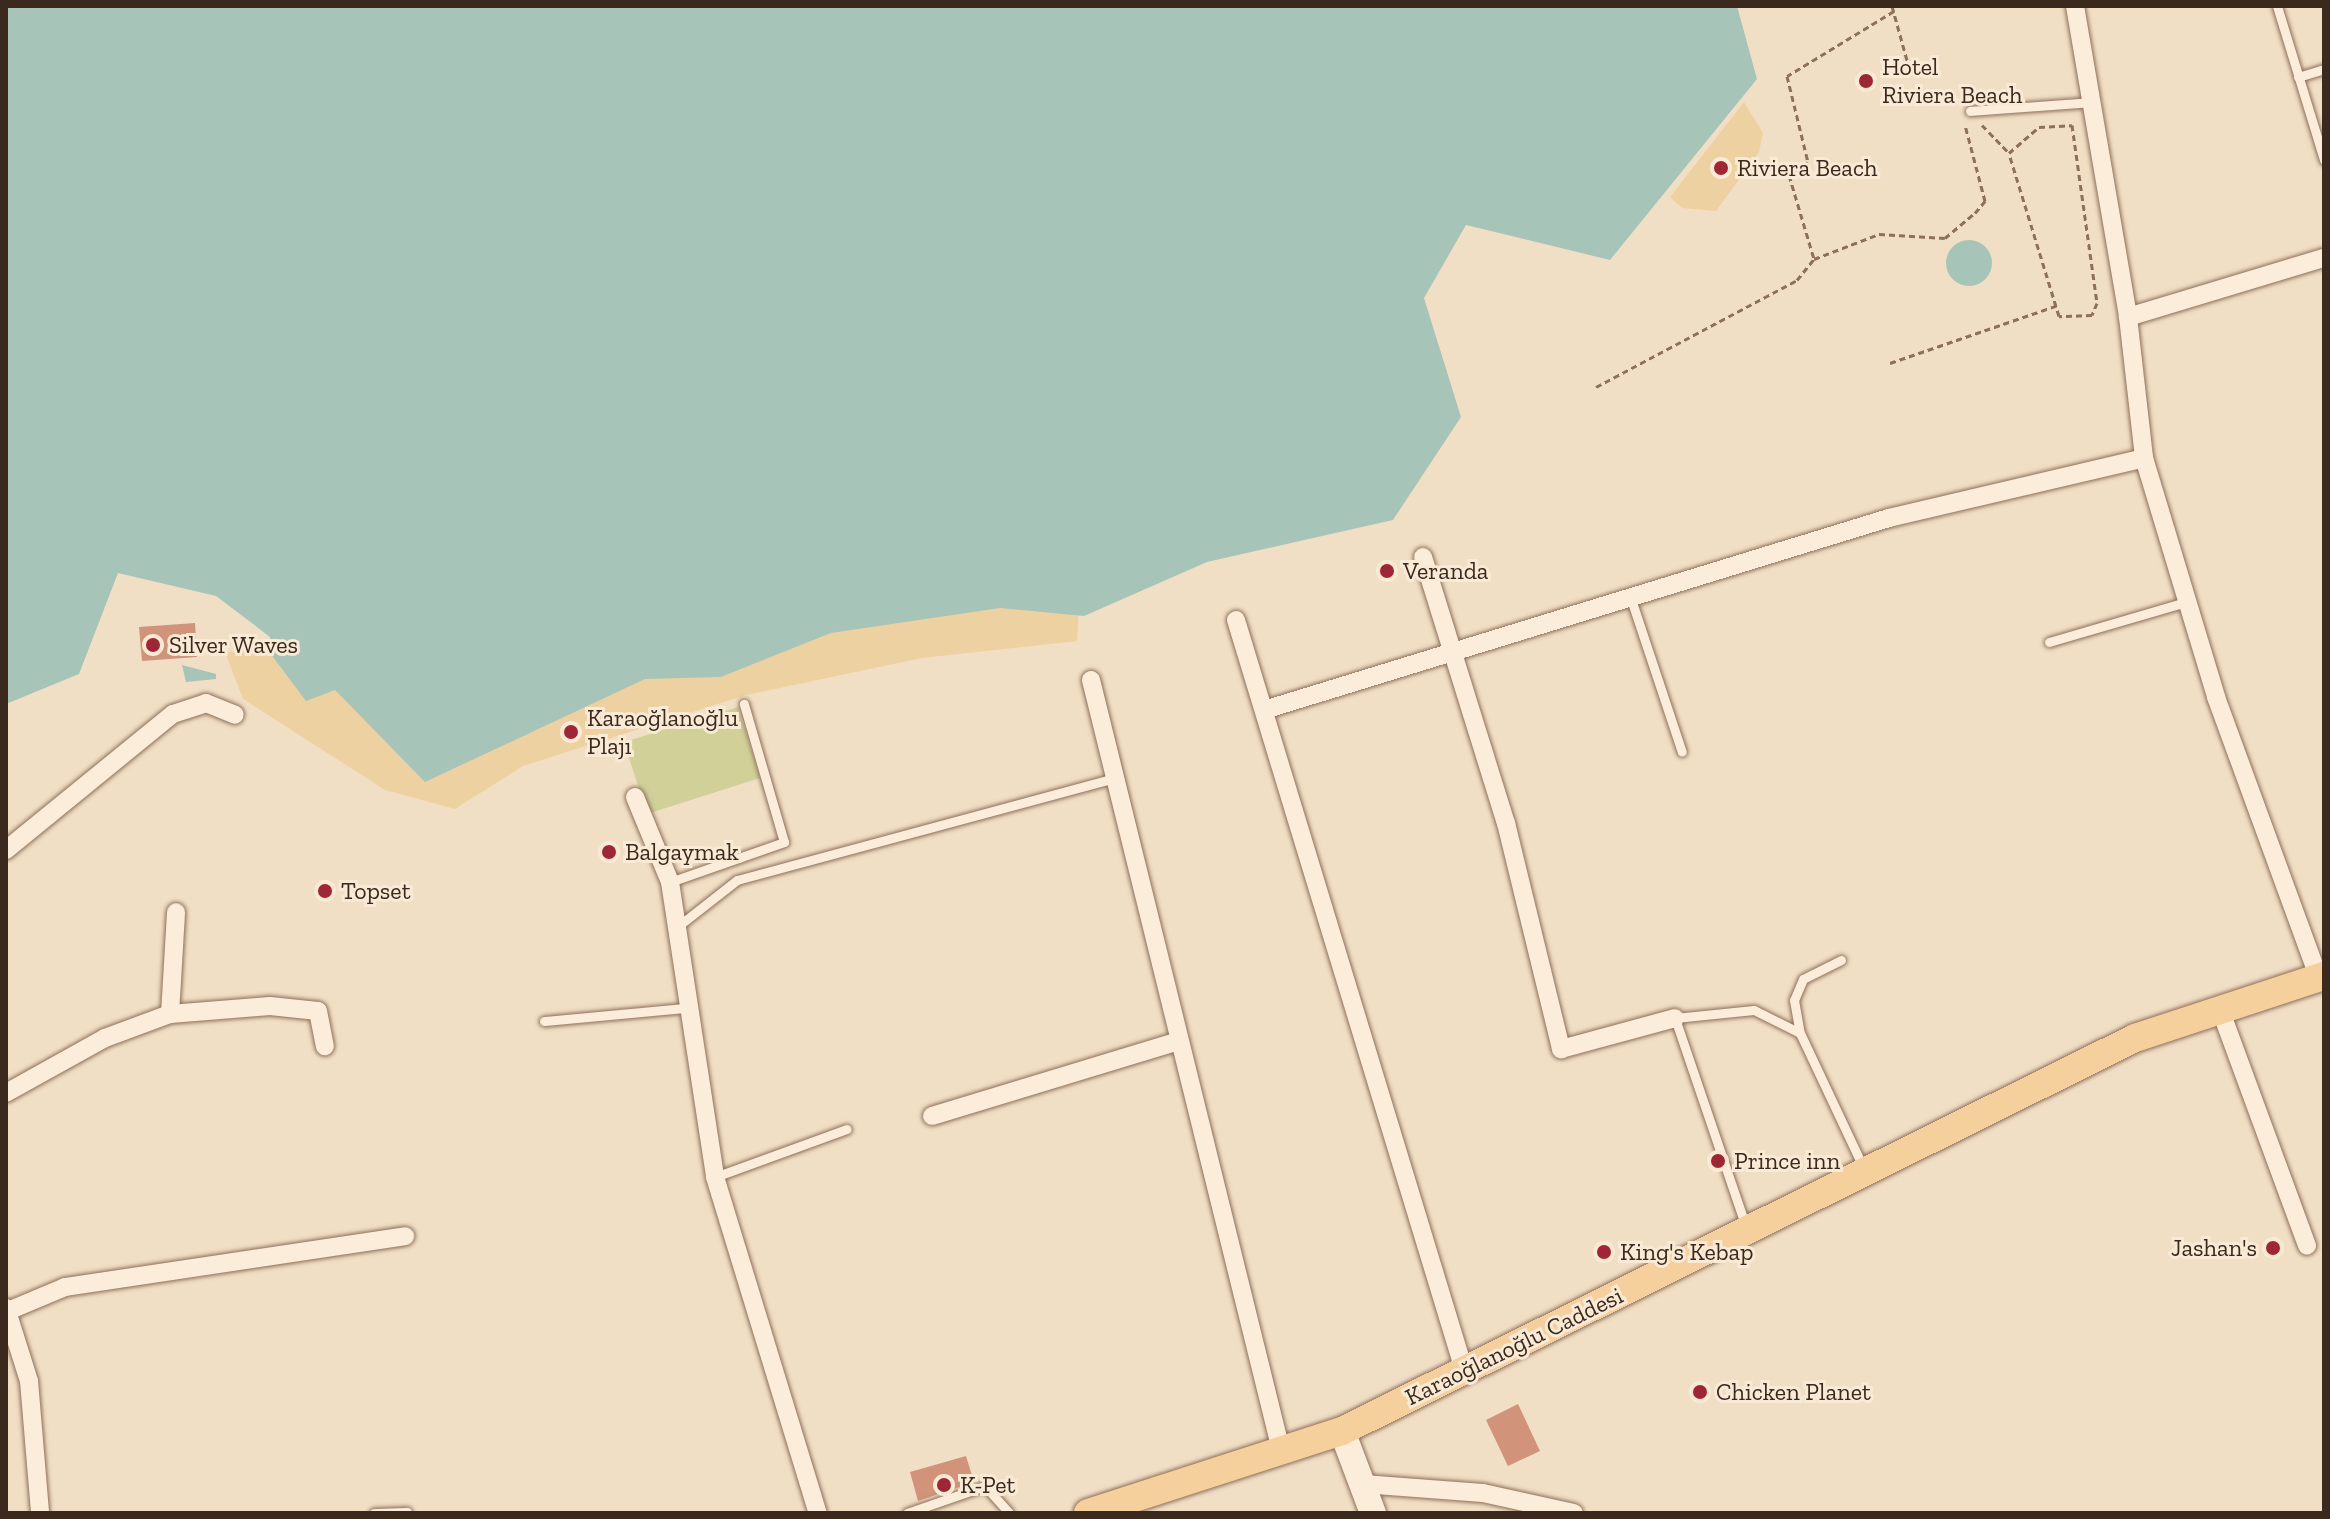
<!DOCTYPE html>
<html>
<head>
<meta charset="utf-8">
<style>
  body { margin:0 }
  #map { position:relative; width:2330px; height:1519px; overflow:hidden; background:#f1dfc5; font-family:"Zilla Slab",serif }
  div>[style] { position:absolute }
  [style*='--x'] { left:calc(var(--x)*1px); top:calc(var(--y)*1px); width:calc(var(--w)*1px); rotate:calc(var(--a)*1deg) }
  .green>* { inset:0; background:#d0d098 }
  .sand>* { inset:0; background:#eed1a1 }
  .water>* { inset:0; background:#a7c4b8 }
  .round { border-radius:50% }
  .building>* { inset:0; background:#d19379 }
  .path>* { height:3px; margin-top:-1.5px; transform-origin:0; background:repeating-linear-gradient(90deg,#8d6f5a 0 6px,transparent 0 10px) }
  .roads { filter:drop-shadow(0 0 2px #8d6f5a) drop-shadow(0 0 2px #8d6f5a) }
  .lane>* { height:9px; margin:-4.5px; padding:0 4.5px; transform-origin:4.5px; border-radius:4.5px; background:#fbedd9 }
  .street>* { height:18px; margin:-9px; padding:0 9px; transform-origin:9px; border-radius:9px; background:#fbedd9 }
  .secondary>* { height:26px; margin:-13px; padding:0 13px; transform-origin:13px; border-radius:13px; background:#fbedd9 }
  .primary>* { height:28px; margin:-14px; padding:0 14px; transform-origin:14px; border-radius:14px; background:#f5cf9c }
  .dots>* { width:22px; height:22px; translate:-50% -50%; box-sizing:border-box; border:4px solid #f8ead5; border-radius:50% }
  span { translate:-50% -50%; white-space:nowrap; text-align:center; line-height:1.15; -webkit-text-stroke:6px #f8ead5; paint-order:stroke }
  .poi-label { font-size:24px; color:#3c291e }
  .left { translate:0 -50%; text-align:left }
  .right { translate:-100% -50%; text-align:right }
  .street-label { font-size:24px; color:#3c291e }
  .frame { position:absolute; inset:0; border:8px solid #3c291e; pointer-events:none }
</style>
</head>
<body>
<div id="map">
  <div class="green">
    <i style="clip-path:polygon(738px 707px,760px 778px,647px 814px,624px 742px)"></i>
  </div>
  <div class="sand">
    <i style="clip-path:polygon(1744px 102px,1763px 133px,1759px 152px,1716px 211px,1682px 208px,1670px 197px)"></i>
    <i style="clip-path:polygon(998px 599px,1079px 609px,1077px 641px,922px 658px,746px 695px,523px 766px,455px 809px,385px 790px,243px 699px,225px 652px,274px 650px,337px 681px,644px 672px,863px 618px)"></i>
  </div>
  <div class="water">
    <i style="clip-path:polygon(6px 6px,1737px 6px,1757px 79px,1610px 260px,1466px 225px,1424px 298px,1461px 417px,1393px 520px,1207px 562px,1084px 616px,1000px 608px,831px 633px,721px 677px,645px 679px,425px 782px,335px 690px,306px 701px,270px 653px,270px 637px,216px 596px,118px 573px,79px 674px,6px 704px)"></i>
    <i class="round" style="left:1946px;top:240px;width:46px;height:46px"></i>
    <i style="clip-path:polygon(182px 665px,216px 674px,216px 679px,186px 682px)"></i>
  </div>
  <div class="building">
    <i style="clip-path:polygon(195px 623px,197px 657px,142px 661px,139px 627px)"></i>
    <i style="clip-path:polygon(1518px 1404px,1540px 1451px,1508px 1466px,1486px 1420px)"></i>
    <i style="clip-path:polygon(966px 1456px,974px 1482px,918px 1501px,910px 1472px)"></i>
  </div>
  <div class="path">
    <i style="--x:1892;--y:6;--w:67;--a:74.5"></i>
    <i style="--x:1894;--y:11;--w:125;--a:148.7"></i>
    <i style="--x:1787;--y:76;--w:89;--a:76.3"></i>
    <i style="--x:1808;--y:162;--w:23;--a:146"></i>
    <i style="--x:1789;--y:175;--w:88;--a:73.4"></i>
    <i style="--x:1814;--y:259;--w:70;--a:-21"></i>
    <i style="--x:1879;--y:234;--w:66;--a:3.5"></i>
    <i style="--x:1945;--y:238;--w:39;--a:-40"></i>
    <i style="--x:1975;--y:213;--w:16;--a:-50"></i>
    <i style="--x:1985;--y:201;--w:79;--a:-104.7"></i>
    <i style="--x:1982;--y:125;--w:39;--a:46"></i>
    <i style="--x:2009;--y:153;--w:40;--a:-41"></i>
    <i style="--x:2039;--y:127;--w:33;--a:-3"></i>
    <i style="--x:2072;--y:125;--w:180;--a:82"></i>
    <i style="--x:2097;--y:303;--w:13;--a:113"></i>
    <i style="--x:2092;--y:315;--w:33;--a:178"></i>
    <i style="--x:2059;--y:316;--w:170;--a:-107.1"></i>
    <i style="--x:1890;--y:363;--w:176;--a:-19"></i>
    <i style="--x:1596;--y:387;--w:228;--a:-28"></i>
    <i style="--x:1797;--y:280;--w:27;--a:-51"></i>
  </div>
  <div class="roads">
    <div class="lane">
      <i style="--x:2277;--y:6;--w:161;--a:73"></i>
      <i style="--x:2298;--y:77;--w:27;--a:-17"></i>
      <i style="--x:1970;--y:111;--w:122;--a:-4.2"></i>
      <i style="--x:1630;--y:596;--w:164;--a:71.6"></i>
      <i style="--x:2049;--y:642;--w:143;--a:-16.3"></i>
      <i style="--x:670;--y:882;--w:121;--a:-19.3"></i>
      <i style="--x:784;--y:842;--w:144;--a:-106.2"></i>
      <i style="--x:677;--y:927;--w:76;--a:-38.1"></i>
      <i style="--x:737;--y:880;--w:387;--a:-15.1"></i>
      <i style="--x:1841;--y:960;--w:42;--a:153.4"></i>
      <i style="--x:1803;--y:979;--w:23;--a:113"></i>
      <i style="--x:1794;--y:1000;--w:34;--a:80"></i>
      <i style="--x:1800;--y:1033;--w:148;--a:64.8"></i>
      <i style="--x:544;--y:1021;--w:142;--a:-5.3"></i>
      <i style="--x:715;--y:1177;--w:140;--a:-20"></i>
      <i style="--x:1746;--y:1227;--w:221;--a:-108.8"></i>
      <i style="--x:1675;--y:1018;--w:79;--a:-5.8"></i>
      <i style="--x:1754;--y:1010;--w:51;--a:26.6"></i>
      <i style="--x:374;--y:1513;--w:33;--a:-2"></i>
      <i style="--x:907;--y:1513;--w:83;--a:-19.1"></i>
      <i style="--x:985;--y:1486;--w:36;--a:48"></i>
    </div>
    <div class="street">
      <i style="--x:2075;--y:6;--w:315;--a:80.3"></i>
      <i style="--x:2128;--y:317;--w:142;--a:83.5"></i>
      <i style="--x:2144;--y:458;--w:250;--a:73.2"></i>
      <i style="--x:2216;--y:697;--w:299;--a:69.9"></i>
      <i style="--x:2128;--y:317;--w:205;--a:-16.8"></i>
      <i style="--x:1423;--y:557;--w:279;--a:72.7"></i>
      <i style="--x:1506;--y:823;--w:233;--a:76.3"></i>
      <i style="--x:1561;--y:1049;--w:118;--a:-15.2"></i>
      <i style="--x:1236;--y:620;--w:784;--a:73.09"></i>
      <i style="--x:1091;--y:680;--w:797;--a:76.14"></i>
      <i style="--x:1264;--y:710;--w:654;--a:-17.08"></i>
      <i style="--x:1889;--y:518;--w:262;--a:-13.2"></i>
      <i style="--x:635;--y:797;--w:92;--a:67.6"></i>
      <i style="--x:670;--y:882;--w:298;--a:81.3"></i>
      <i style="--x:715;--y:1177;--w:351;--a:73"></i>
      <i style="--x:6;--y:850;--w:215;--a:-39.2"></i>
      <i style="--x:173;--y:714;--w:35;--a:-18"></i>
      <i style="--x:206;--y:703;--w:31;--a:22"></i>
      <i style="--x:2220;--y:1009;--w:252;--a:69.8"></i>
      <i style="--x:170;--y:1014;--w:102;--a:-86.6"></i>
      <i style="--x:6;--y:1093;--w:113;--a:-29.1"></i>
      <i style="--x:105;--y:1038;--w:69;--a:-20.3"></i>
      <i style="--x:170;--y:1014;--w:100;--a:-4.6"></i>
      <i style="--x:270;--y:1006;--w:48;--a:5.9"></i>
      <i style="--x:318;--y:1011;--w:36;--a:79"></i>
      <i style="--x:932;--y:1116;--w:258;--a:-16.9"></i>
      <i style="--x:6;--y:1308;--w:77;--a:72.5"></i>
      <i style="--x:29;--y:1381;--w:132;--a:85.2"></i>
      <i style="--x:8;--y:1311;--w:62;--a:-22.8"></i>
      <i style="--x:65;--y:1287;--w:344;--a:-8.5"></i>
      <i style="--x:1363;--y:1484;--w:120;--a:4.3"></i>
      <i style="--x:1483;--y:1493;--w:93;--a:12.4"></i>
    </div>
    <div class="secondary">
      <i style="--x:1342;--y:1431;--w:88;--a:69.3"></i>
    </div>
    <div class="primary">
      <i style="--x:1088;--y:1513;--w:267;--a:-17.9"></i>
      <i style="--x:1342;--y:1431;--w:885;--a:-26.36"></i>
      <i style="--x:2135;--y:1038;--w:199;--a:-18.2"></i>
    </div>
  </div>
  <div class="dots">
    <i style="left:1866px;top:81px;background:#a02635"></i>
    <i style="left:1721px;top:168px;background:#a02635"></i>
    <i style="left:1387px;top:571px;background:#a02635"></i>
    <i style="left:153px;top:645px;background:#a02635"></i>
    <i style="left:571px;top:732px;background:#a02635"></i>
    <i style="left:609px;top:852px;background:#a02635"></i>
    <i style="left:325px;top:891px;background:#a02635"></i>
    <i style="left:1718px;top:1161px;background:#a02635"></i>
    <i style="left:2273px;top:1248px;background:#a02635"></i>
    <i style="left:1604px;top:1252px;background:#a02635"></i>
    <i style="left:1700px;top:1392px;background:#a02635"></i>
    <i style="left:944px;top:1485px;background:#a02635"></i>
  </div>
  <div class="poi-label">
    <span class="left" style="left:1882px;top:81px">Hotel<br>Riviera Beach</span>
    <span class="left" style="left:1737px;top:168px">Riviera Beach</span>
    <span class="left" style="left:1403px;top:571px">Veranda</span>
    <span class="left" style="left:169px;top:645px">Silver Waves</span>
    <span class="left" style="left:587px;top:732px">Karaoğlanoğlu<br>Plajı</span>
    <span class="left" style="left:625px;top:852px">Balgaymak</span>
    <span class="left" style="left:341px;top:891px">Topset</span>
    <span class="left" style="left:1734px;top:1161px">Prince inn</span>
    <span class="right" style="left:2257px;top:1248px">Jashan's</span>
    <span class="left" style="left:1620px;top:1252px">King's Kebap</span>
    <span class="left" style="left:1716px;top:1392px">Chicken Planet</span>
    <span class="left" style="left:960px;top:1485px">K-Pet</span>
  </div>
  <div class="street-label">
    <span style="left:1514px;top:1346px;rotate:-26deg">Karaoğlanoğlu Caddesi</span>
  </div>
  <div class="frame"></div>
</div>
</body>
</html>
